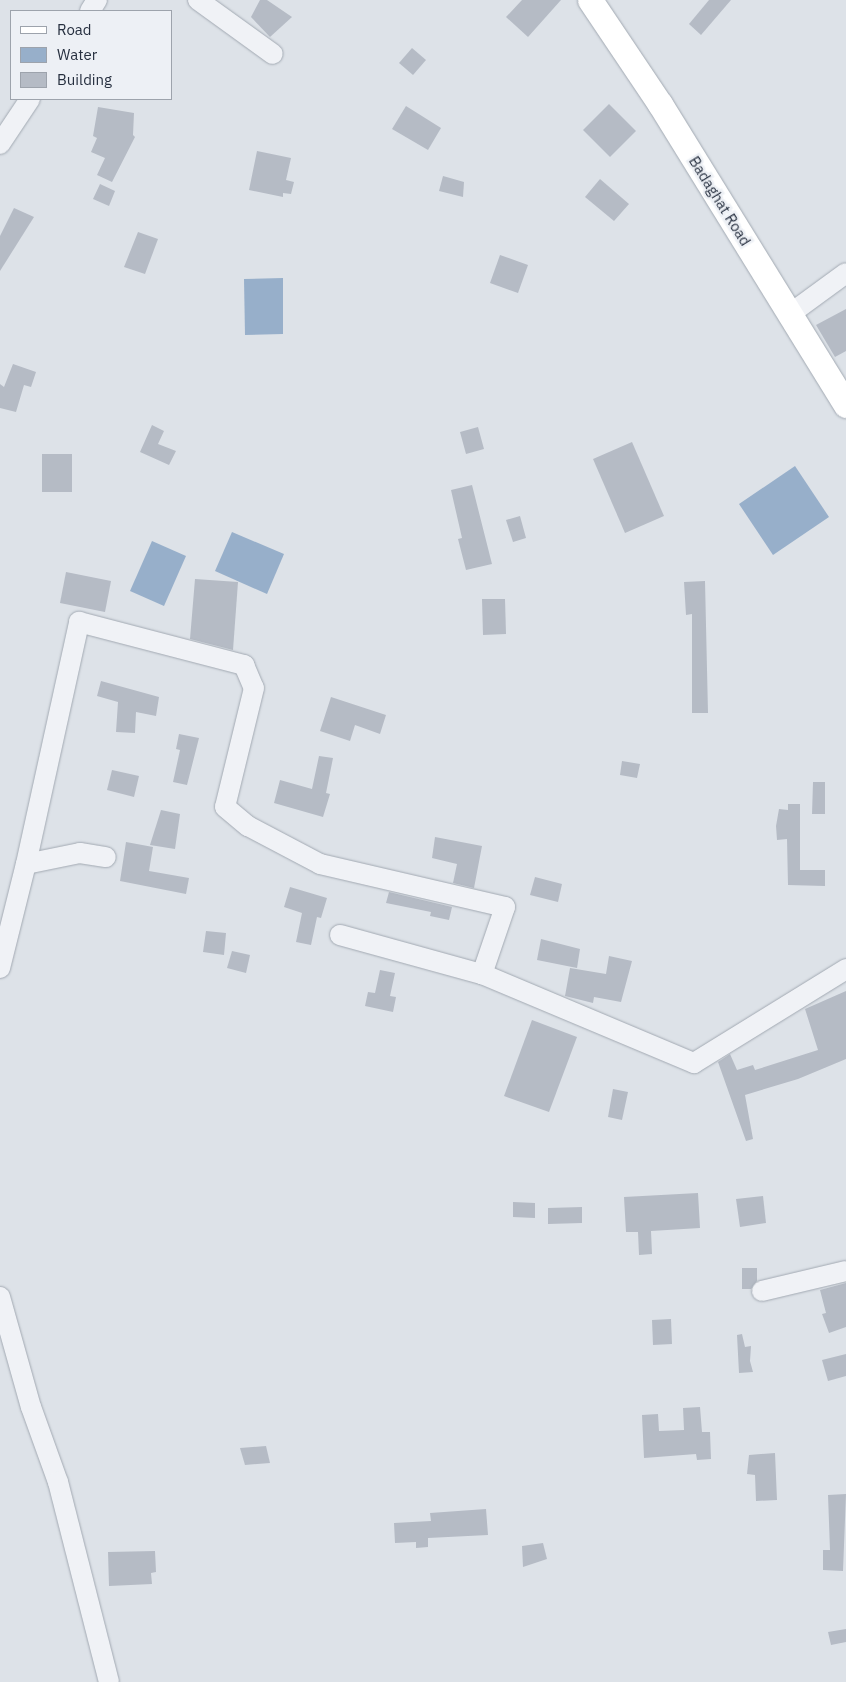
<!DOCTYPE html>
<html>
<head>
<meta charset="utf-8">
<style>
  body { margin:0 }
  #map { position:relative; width:846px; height:1682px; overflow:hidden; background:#dde2e8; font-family:"IBM Plex Sans",sans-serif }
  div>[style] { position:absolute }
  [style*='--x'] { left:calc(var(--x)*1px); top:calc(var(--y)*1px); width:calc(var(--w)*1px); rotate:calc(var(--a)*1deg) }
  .water>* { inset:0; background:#97afca }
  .building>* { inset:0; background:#b5bbc5 }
  .roads { filter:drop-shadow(0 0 1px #a2a9b2) drop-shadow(0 0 1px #a2a9b2) }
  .minor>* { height:20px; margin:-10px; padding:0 10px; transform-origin:10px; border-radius:10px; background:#f0f2f6 }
  .major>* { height:25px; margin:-12.5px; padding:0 12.5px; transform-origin:12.5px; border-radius:12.5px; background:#fff }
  span { translate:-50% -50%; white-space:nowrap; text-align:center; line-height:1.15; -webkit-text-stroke:5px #edf0f5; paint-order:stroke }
  .street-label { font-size:15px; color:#262f3f }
  .legend { position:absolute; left:10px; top:10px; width:162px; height:90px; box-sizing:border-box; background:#edf0f5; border:1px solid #9da3ac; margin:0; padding:6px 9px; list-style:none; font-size:15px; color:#262f3f }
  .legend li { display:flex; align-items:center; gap:10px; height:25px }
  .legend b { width:25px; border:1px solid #9da3ac }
</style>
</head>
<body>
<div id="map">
  <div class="water">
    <i style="clip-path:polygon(283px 278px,283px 334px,245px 335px,244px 279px)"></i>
    <i style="clip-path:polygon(795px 466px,829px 517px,773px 555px,739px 504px)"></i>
    <i style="clip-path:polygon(232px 532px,284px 554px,267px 594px,215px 571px)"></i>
    <i style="clip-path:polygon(152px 541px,186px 556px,164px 606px,130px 591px)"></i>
  </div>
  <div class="building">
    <i style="clip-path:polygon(260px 0,267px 0,292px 17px,270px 37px,251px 17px)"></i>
    <i style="clip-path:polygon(522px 0,561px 0,528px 37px,506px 17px)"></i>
    <i style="clip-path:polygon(709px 0,731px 0,701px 35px,689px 24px)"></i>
    <i style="clip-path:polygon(412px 48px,426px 60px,413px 75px,399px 63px)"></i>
    <i style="clip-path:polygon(609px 104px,636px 131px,610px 157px,583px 130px)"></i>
    <i style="clip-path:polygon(406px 106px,441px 128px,428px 150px,392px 129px)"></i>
    <i style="clip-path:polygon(98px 107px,134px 113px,133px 135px,135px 137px,112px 182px,97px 175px,105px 158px,91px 152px,97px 138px,93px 136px)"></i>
    <i style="clip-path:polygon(257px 151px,291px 158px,286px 180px,294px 182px,291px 194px,283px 193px,283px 197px,249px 190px)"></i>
    <i style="clip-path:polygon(443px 176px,464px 182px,463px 197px,439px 191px)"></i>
    <i style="clip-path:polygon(600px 179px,629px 204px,614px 221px,585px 197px)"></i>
    <i style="clip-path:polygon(100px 184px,115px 191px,109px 206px,93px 199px)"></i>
    <i style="clip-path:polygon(14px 208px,34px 217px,0 271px,0 236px)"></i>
    <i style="clip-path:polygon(138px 232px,158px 239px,145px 274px,124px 267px)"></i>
    <i style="clip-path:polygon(500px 255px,528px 265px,518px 293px,490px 283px)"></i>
    <i style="clip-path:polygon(846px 309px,846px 351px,835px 357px,816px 325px)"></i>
    <i style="clip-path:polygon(13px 364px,36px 372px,31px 387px,24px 385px,16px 412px,0 408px,0 384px,4px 387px)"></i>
    <i style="clip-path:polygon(152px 425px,164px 431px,158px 444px,176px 451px,169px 465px,140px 452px)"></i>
    <i style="clip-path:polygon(478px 427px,484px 449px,466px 454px,460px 432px)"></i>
    <i style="clip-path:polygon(632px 442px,664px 516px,625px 533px,593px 459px)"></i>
    <i style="clip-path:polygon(42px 454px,72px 454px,72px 492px,42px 492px)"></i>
    <i style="clip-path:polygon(472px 485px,492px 564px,466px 570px,458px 539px,462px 538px,451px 490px)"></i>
    <i style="clip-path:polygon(520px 516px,526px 538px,513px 542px,506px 520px)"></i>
    <i style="clip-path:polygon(66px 572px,111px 581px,105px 612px,60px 603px)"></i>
    <i style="clip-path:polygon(195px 579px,238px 582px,233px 650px,190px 639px)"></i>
    <i style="clip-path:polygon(705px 581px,708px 713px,692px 713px,692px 614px,686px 615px,684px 582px)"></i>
    <i style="clip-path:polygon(482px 599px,505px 599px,506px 634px,483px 635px)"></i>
    <i style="clip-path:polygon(101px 681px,159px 697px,156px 716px,136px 712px,135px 733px,116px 732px,118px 702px,97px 696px)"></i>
    <i style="clip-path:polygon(331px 697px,386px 715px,380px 734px,355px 725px,350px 741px,320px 731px)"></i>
    <i style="clip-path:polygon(179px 734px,199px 738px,187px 785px,173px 782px,180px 750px,176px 749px)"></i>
    <i style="clip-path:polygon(319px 756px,333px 758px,326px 793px,330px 794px,323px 817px,274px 803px,280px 780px,312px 789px)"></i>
    <i style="clip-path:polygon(622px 761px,640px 764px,637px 778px,620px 775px)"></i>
    <i style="clip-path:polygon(112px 770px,139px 776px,134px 797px,107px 790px)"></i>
    <i style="clip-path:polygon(813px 782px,825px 782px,825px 814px,812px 814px)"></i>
    <i style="clip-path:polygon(788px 804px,800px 804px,800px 870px,825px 870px,825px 886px,788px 885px,787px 839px,777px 840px,776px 826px,779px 809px,788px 810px)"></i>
    <i style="clip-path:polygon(161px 810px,180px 814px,175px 849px,150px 845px)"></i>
    <i style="clip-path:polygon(435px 837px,482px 846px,474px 888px,453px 883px,457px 864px,432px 858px)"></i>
    <i style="clip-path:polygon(126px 842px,153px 847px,149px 871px,189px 878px,186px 894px,120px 881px)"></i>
    <i style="clip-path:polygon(535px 877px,562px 884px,558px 902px,530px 895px)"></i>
    <i style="clip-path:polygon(290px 887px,327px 898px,321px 918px,317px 917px,311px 945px,296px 942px,302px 913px,284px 907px)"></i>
    <i style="clip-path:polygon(389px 892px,452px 907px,449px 920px,430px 916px,431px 912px,386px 903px)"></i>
    <i style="clip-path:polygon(206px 931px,226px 933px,224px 955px,203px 952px)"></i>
    <i style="clip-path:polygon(541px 939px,580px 949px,577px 968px,537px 960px)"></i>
    <i style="clip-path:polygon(232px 951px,250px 955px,246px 973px,227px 968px)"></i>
    <i style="clip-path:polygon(609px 956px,632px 961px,621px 1002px,594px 997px,593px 1003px,565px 996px,570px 968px,606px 974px)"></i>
    <i style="clip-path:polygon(380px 970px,395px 973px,390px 996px,396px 997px,393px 1012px,365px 1006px,368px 992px,375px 993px)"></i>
    <i style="clip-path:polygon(846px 991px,846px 1059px,798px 1079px,745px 1095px,753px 1139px,746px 1141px,718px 1062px,730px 1054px,737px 1070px,753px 1065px,755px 1070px,818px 1050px,805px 1009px)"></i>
    <i style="clip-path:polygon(532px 1020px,577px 1037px,549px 1112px,504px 1096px)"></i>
    <i style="clip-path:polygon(613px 1089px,628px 1092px,622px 1120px,608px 1117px)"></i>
    <i style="clip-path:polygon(698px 1193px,700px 1228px,651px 1231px,652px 1254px,639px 1255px,638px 1232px,626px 1232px,624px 1197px)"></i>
    <i style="clip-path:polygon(763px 1196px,766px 1223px,740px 1227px,736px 1199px)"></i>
    <i style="clip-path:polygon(513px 1202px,535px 1203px,535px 1218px,513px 1217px)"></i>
    <i style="clip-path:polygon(582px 1207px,582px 1223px,548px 1224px,548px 1208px)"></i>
    <i style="clip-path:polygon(742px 1268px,757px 1268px,757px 1281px,751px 1289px,742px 1289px)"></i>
    <i style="clip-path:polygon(846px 1283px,846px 1327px,829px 1333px,822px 1314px,826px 1313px,820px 1290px)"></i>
    <i style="clip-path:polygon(671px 1319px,672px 1344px,653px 1345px,652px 1320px)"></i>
    <i style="clip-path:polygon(742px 1334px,745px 1347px,751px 1346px,750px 1361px,753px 1372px,739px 1373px,737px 1335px)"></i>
    <i style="clip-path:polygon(846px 1354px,846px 1376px,828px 1381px,822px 1360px)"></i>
    <i style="clip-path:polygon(700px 1407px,702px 1432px,710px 1432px,711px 1459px,697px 1460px,696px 1454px,644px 1458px,642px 1415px,658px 1414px,659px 1431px,684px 1430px,683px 1408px)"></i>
    <i style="clip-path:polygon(266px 1446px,270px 1463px,245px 1465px,240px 1448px)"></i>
    <i style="clip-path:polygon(775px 1453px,777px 1500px,756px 1501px,755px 1475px,747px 1474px,749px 1455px)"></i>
    <i style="clip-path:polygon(846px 1494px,843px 1571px,823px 1570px,823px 1550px,830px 1550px,828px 1495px)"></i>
    <i style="clip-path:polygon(486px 1509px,488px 1535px,428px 1538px,428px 1547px,416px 1548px,416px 1542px,395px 1543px,394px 1523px,431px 1521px,430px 1513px)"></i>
    <i style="clip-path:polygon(543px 1543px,547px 1559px,523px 1567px,522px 1546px)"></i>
    <i style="clip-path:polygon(155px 1551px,156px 1572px,151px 1573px,152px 1584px,109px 1586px,108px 1552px)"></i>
    <i style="clip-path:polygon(846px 1629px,846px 1642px,831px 1645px,828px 1632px)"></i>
  </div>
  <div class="roads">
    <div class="minor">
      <i style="--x:198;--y:0;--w:92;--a:35.8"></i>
      <i style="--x:90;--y:11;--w:13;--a:-58"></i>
      <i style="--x:0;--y:144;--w:54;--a:-56.3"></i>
      <i style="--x:790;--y:314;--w:69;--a:-36.2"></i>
      <i style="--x:26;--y:864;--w:248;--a:-77.6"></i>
      <i style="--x:79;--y:622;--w:171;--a:14.6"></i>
      <i style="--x:244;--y:665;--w:25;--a:67"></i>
      <i style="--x:254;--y:688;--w:122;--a:103.7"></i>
      <i style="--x:225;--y:807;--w:30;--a:40"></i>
      <i style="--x:248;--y:826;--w:81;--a:27.8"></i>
      <i style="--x:320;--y:864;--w:190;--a:13.1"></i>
      <i style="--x:505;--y:907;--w:71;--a:108.9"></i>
      <i style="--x:340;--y:935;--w:147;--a:15.4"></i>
      <i style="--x:482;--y:974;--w:230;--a:22.8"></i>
      <i style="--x:694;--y:1063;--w:179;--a:-31.7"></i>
      <i style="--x:0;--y:968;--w:107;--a:-76"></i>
      <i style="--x:26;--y:864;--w:55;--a:-11.5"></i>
      <i style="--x:80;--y:853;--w:26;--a:9"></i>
      <i style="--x:762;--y:1291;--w:86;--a:-13.4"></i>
      <i style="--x:0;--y:1297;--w:114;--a:74.3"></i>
      <i style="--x:31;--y:1407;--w:80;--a:70.2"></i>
      <i style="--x:58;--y:1482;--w:206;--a:75.7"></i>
    </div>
    <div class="major">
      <i style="--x:590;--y:0;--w:125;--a:56.1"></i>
      <i style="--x:660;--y:104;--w:354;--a:58.3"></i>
    </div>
  </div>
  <div class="street-label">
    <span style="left:720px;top:201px;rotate:58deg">Badaghat Road</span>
  </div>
  <ul class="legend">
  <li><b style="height:6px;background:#fff"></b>Road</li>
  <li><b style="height:14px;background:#97afca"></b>Water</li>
  <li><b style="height:14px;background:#b5bbc5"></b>Building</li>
  </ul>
</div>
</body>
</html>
